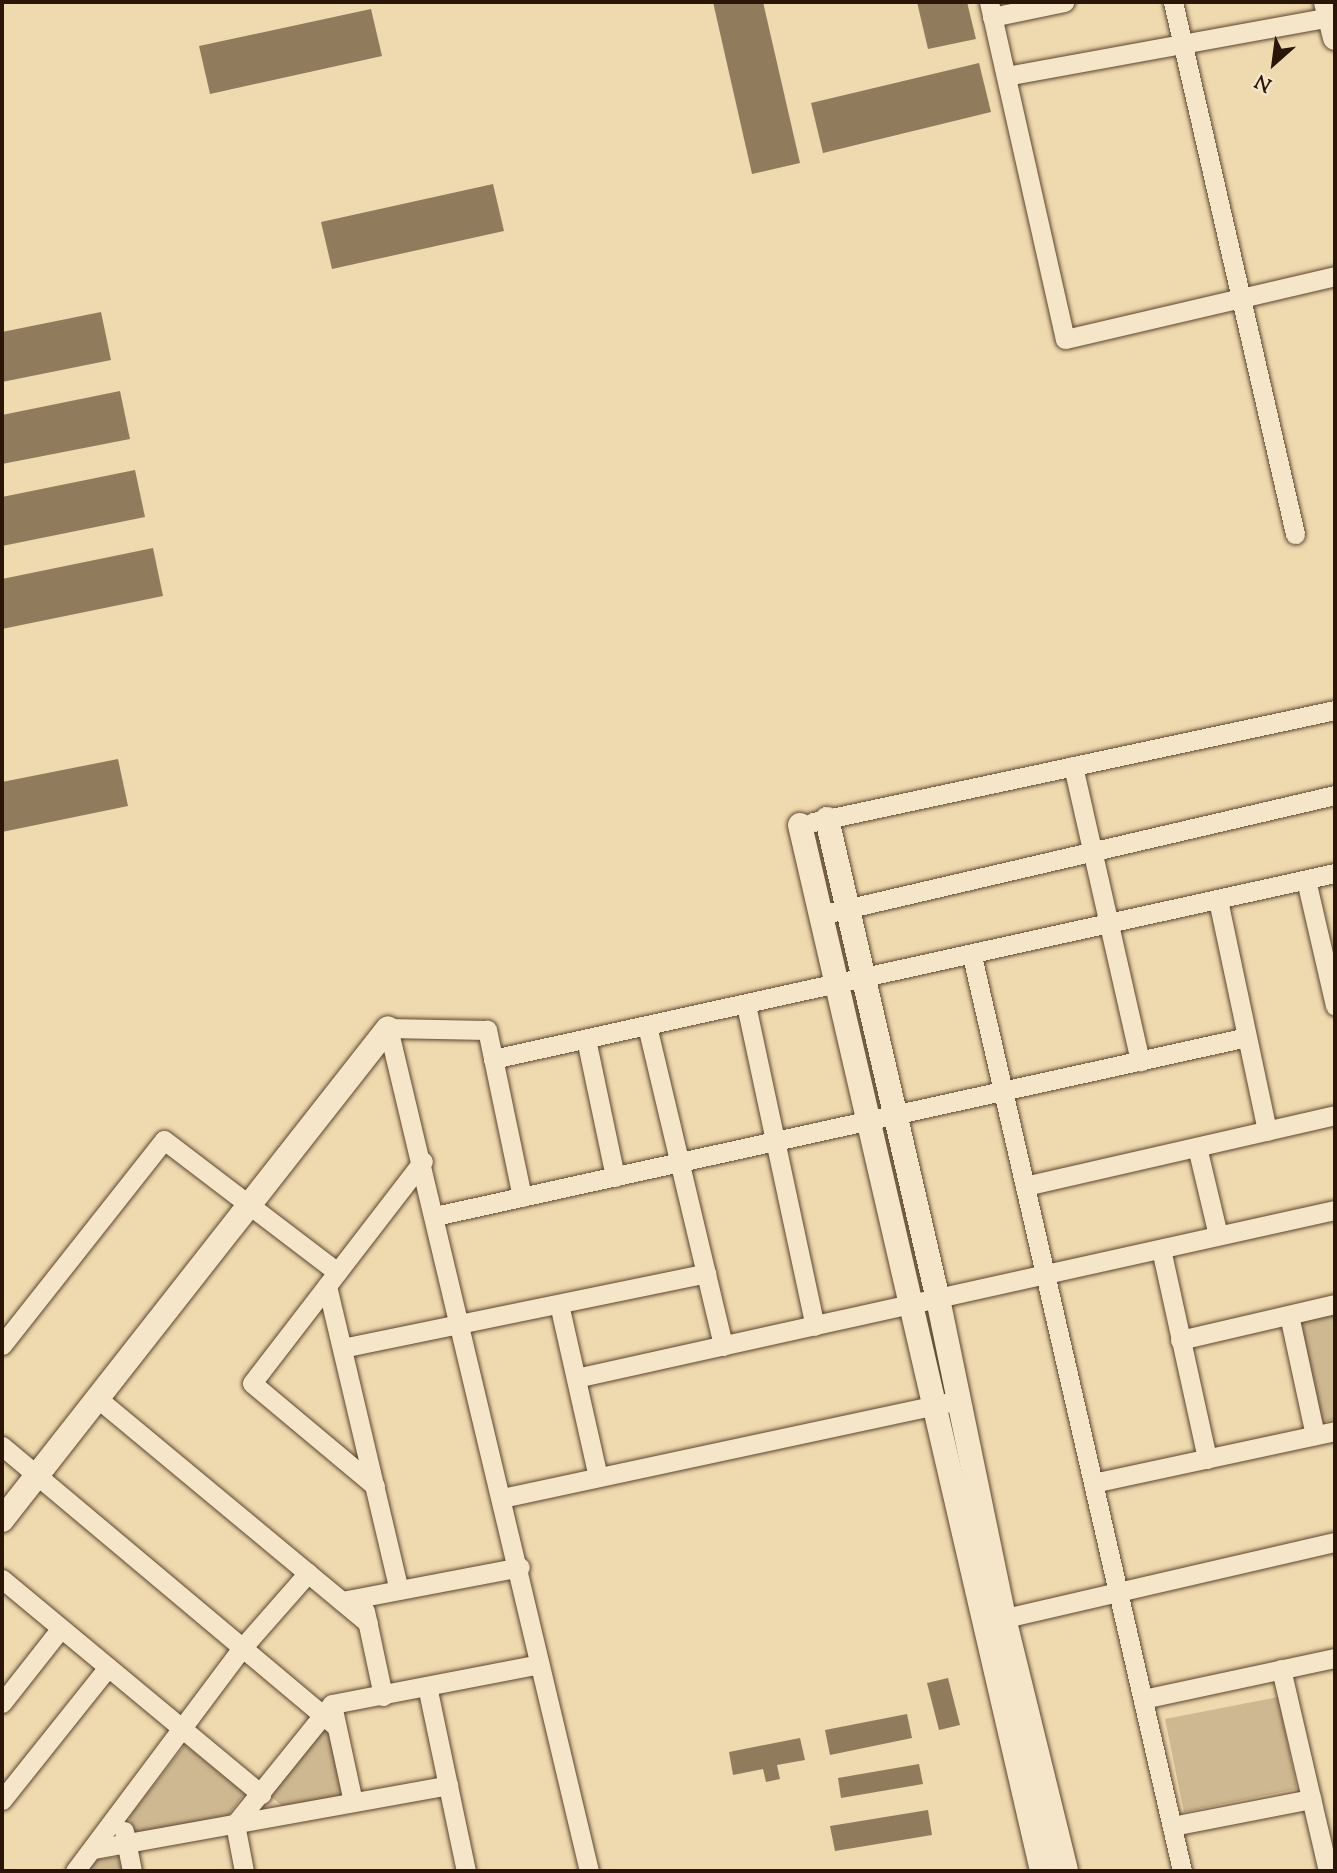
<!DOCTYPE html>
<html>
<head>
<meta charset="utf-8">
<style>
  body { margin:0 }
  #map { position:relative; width:1337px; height:1873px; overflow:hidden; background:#efd9ae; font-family:"Sorts Mill Goudy",serif }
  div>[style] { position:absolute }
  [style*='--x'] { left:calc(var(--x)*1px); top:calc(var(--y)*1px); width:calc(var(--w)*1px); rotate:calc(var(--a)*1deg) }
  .green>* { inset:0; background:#ceb891 }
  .building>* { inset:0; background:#907b5d }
  .roads { filter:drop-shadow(0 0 2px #5b4630) drop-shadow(0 0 2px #5b4630) }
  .minor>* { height:19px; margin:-9.5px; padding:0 9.5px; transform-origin:9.5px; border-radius:9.5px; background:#f5e6ca }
  .tertiary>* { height:24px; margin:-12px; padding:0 12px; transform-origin:12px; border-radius:12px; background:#f5e6ca }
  span { translate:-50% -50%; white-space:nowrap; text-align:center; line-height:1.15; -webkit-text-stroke:7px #f5e6ca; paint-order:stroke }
  .frame { position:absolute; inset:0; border:4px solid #2a1506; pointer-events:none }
  .north { position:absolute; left:1239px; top:28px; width:70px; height:70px; -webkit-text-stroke:5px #f5e6ca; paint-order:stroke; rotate:208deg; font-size:19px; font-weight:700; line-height:28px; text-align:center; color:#2a1506 }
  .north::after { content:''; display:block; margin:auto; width:24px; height:32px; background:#2a1506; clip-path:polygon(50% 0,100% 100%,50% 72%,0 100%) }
</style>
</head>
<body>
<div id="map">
  <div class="green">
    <i style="clip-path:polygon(1335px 1314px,1335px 1419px,1321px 1422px,1300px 1321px)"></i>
    <i style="clip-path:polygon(1278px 1697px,1297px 1789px,1184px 1812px,1165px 1719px)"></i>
    <i style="clip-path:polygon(323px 1726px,332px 1732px,344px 1799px,286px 1809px,269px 1795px)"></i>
    <i style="clip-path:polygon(185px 1745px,245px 1793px,226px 1818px,135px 1834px,129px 1817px)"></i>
    <i style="clip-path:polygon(119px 1857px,122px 1871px,86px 1871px,94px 1860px)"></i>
  </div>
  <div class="building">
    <i style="clip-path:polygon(713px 2px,763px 2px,800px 163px,752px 174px)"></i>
    <i style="clip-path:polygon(917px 2px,967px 2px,976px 39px,928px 49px)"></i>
    <i style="clip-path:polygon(371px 9px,382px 56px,210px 94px,199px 46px)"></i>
    <i style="clip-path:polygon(979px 63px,991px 112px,823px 153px,811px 103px)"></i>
    <i style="clip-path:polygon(493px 184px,504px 231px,332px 269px,321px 222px)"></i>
    <i style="clip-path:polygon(101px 312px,111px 360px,2px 382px,2px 332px)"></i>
    <i style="clip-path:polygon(120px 391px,130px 439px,2px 464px,2px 415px)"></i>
    <i style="clip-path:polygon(135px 470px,145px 517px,2px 546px,2px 497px)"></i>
    <i style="clip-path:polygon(153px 548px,163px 596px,2px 629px,2px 579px)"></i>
    <i style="clip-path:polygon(118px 759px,128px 806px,2px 832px,2px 782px)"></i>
    <i style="clip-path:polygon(948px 1678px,960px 1725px,939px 1730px,927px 1683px)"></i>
    <i style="clip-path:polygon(907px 1714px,912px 1738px,830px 1755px,825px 1730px)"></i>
    <i style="clip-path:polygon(800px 1738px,805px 1760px,777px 1765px,780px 1779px,766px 1782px,763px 1769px,733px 1775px,729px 1752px)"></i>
    <i style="clip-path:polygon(919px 1764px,923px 1784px,841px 1798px,838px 1778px)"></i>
    <i style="clip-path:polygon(928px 1810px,932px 1835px,835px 1851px,830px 1826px)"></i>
  </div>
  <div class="roads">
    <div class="minor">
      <i style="--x:989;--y:2;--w:345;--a:77.3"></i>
      <i style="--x:1065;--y:339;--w:277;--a:-13.1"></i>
      <i style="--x:1173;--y:2;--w:546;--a:77.08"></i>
      <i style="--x:992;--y:17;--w:74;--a:-11.8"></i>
      <i style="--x:1006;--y:76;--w:329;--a:-10.3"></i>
      <i style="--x:1073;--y:766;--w:303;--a:77.2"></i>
      <i style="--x:813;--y:822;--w:534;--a:-12.11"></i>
      <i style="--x:1306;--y:880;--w:129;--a:77"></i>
      <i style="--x:1218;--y:900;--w:236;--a:78"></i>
      <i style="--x:820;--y:915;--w:529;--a:-13.12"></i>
      <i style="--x:972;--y:956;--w:939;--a:77.07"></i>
      <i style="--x:746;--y:1005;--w:328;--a:77.9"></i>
      <i style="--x:647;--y:1026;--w:329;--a:76.6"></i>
      <i style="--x:586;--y:1039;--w:141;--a:78.1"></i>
      <i style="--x:493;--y:1059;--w:862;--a:-12.46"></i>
      <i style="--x:1197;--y:1147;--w:90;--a:76.6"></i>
      <i style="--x:1025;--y:1186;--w:318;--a:-12.9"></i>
      <i style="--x:522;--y:1197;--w:171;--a:-101.8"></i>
      <i style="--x:487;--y:1030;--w:99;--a:-178.8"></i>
      <i style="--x:388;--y:1028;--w:867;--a:76.59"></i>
      <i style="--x:435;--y:1216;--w:831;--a:-12.43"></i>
      <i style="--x:1161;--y:1249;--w:215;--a:77.6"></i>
      <i style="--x:327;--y:1286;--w:312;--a:76.7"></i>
      <i style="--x:559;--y:1304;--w:177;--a:77.3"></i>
      <i style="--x:1289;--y:1315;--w:123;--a:77.8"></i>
      <i style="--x:1180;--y:1340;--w:159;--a:-13.1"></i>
      <i style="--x:2;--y:1345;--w:261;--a:-51.7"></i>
      <i style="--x:164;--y:1140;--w:218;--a:37.3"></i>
      <i style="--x:342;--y:1348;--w:372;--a:-11.6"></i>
      <i style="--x:576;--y:1378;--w:777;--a:-12.48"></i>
      <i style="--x:97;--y:1398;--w:352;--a:39.7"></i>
      <i style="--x:2;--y:1446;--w:436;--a:40"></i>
      <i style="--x:1093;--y:1483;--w:248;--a:-12.1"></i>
      <i style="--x:375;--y:1486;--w:160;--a:-140.1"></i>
      <i style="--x:252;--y:1383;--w:280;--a:-52.4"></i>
      <i style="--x:502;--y:1498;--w:456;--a:-12.1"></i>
      <i style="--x:2;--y:1579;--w:337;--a:39.7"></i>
      <i style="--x:342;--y:1601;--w:181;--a:-10.8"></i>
      <i style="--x:365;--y:1611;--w:87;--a:78"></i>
      <i style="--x:992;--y:1621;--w:352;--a:-13"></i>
      <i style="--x:1281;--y:1669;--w:207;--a:76.9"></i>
      <i style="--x:427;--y:1686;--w:189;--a:78.1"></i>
      <i style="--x:1143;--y:1699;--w:196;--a:-12.1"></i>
      <i style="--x:2;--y:1703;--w:95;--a:-51.8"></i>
      <i style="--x:334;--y:1714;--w:90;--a:77.8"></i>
      <i style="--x:2;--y:1800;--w:170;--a:-51.4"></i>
      <i style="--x:1172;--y:1826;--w:142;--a:-11"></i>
      <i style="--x:124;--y:1831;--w:41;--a:78.7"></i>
      <i style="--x:94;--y:1849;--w:360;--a:-10.2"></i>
      <i style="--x:75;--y:1871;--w:279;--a:-53.2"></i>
      <i style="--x:242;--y:1648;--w:100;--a:-48.7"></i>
      <i style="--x:244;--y:1871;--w:48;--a:-100.8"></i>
      <i style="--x:235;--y:1824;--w:154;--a:-51.1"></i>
      <i style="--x:332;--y:1704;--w:211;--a:-10.9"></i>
    </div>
    <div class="tertiary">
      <i style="--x:1326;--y:2;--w:37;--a:76"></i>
      <i style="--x:827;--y:819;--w:493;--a:77"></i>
      <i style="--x:938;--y:1299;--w:326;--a:78.3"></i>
      <i style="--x:1004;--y:1618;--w:260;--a:76.2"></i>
      <i style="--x:800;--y:825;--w:1074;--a:76.97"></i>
      <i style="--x:2;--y:1520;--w:625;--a:-51.88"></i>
    </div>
  </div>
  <div class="frame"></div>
  <div class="north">N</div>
</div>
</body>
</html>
